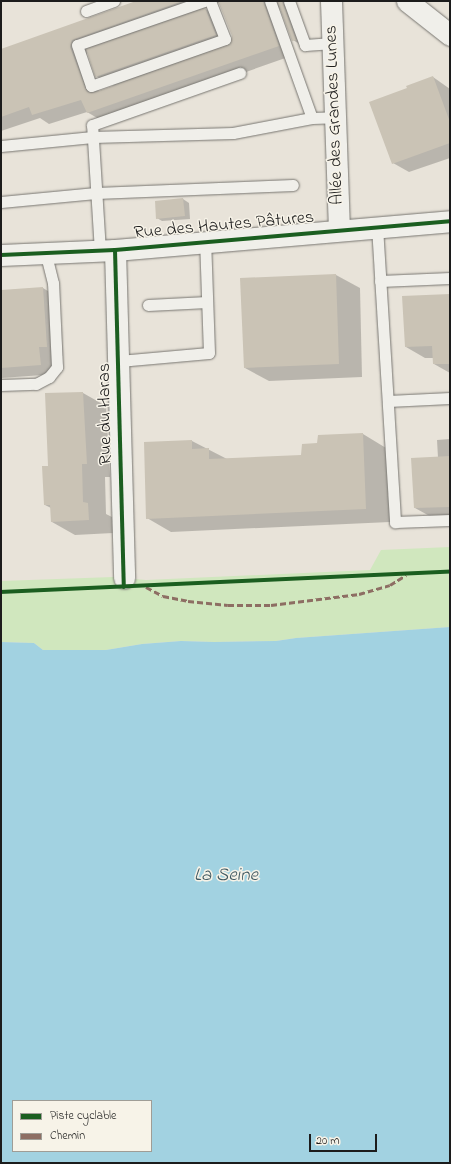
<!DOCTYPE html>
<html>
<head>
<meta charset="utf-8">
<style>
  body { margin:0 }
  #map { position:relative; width:451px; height:1164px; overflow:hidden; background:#e8e3d9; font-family:"Indie Flower",sans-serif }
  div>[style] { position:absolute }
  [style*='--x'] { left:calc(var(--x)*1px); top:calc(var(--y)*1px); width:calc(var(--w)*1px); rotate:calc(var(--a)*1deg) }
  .green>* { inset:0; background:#d0e7be }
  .water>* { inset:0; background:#a2d2e1 }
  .shadow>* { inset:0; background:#0003 }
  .building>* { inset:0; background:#cac3b5 }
  .roads { filter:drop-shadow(0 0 1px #787671) drop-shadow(0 0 1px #787671) }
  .service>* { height:11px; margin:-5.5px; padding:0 5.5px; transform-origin:5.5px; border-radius:5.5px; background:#f0efea }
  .minor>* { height:21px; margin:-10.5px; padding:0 10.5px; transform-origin:10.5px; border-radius:10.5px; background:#f0efea }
  .quiet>* { height:3px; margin-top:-1.5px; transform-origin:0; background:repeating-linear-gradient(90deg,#8d6e63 0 6px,transparent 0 9px) }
  .cycleway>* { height:4px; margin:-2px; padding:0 2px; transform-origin:2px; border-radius:2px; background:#1b5e20 }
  span { translate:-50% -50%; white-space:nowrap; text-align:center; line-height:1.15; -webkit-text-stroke:3px #f7f3e8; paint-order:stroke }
  .street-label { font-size:18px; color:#1c1c1c }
  .water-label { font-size:19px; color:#405962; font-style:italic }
  .frame { position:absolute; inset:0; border:2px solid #1c1c1c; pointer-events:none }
  .legend { position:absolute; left:12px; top:1100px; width:140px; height:52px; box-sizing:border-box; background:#f7f3e8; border:1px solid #9f9d96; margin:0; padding:5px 7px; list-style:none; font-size:12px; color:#1c1c1c }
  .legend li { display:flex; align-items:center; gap:8px; height:20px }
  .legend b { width:20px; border:1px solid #9f9d96 }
  .scale { position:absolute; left:309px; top:1134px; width:68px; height:18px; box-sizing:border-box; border:2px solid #1c1c1c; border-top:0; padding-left:5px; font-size:12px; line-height:14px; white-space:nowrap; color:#1c1c1c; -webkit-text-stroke:3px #f7f3e8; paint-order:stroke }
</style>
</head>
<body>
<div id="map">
  <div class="green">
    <i style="clip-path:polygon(450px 547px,450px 627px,296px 638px,276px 641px,214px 642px,181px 641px,142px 644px,106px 650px,43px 650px,34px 643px,1px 642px,1px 581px,113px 577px,146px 580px,370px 570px,381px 550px)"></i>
  </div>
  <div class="water">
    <i style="clip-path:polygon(evenodd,450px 627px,450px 1163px,1px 1163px,1px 642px,34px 643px,43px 650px,106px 650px,142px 644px,181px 641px,214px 642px,276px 641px,296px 638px,450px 627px,13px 1101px,151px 1101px,151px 1151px,13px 1151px,13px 1101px)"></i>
  </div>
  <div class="shadow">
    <i style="clip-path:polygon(evenodd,138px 1px,294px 1px,309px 50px,293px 40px,280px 6px,279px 13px,294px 55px,104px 122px,87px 112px,49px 124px,40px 118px,1px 131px,1px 50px,138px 1px,219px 3px,233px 36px,231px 43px,221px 18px,204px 8px,219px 3px,138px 1px,88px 51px,96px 76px,114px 86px,99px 92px,86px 57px,88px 51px)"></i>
    <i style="clip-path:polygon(433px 77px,450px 89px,450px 158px,409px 172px,393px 163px,408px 89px)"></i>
    <i style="clip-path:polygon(183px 199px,189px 203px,190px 219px,162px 221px,157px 218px)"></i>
    <i style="clip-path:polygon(336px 275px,360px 288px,362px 377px,269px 381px,245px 368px)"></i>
    <i style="clip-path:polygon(43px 288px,59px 298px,63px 356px,55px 356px,57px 374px,1px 378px,1px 291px)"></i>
    <i style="clip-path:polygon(450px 295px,450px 373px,434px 364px,434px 358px,425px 358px,406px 347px)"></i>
    <i style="clip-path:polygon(83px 393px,106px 406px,110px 477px,105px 477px,106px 514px,112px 517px,113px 533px,75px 535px,52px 522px,51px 508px,45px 505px,49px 467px)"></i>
    <i style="clip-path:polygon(363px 434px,386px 448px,390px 522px,171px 532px,147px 518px,145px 443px,192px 441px,227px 459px,302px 456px,318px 444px)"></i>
    <i style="clip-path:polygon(450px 439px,450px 518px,435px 519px,415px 508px,438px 458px,437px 440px)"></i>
  </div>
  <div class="building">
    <i style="clip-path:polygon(136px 1px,183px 1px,72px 40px,70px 47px,87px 92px,93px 93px,230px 44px,232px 36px,218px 1px,263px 1px,279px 46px,87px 113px,81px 100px,32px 115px,29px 107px,1px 117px,1px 49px)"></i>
    <i style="clip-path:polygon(277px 1px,282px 1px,296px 40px,292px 41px)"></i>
    <i style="clip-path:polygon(205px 8px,216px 35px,95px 77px,86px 49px)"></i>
    <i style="clip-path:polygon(433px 76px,450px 122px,450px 143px,392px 164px,369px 102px,407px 88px,406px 86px)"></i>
    <i style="clip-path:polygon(183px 198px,185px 216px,156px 219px,155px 201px)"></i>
    <i style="clip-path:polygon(336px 274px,339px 364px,244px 368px,240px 278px)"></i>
    <i style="clip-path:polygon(43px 287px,47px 347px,39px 347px,41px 365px,1px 368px,1px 290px)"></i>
    <i style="clip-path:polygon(450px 294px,450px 364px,433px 364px,432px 346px,405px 347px,402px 296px)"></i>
    <i style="clip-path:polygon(83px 392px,87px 464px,82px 464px,83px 502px,88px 503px,89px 520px,51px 522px,50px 505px,44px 505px,42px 466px,48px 466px,45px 393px)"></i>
    <i style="clip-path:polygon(363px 433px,366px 509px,146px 519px,144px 442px,192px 440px,192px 449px,209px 448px,209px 459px,301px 455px,302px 444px,317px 443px,318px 435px)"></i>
    <i style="clip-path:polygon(450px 456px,450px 507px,414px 508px,411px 458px)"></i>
  </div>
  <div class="roads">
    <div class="service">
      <i style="--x:204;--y:1;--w:134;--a:160.9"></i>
      <i style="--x:77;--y:45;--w:43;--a:71.1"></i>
      <i style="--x:91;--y:86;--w:142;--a:-19.3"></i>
      <i style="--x:225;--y:39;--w:41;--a:-111.5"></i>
      <i style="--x:270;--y:1;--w:124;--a:70.3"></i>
      <i style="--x:289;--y:1;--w:47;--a:70"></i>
      <i style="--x:305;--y:45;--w:28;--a:-4"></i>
      <i style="--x:86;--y:11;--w:30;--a:-20"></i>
      <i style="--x:1;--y:146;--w:92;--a:-5.6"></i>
      <i style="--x:93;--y:137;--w:140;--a:-1.6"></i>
      <i style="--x:233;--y:133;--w:80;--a:-10.8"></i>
      <i style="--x:312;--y:118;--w:23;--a:-2"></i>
      <i style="--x:1;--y:202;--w:95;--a:-5.4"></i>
      <i style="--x:96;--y:193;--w:197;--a:-2.3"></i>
      <i style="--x:377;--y:226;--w:297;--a:86.5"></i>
      <i style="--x:395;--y:522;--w:55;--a:-2.1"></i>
      <i style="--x:100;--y:251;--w:126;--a:-93.6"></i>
      <i style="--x:92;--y:125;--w:157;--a:-19.4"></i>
      <i style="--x:380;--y:281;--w:70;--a:-2.5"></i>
      <i style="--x:148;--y:305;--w:59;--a:-2.9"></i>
      <i style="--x:119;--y:361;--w:90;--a:-5.1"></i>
      <i style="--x:209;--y:353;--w:112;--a:-92"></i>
      <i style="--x:1;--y:385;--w:35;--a:-2"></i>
      <i style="--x:36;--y:384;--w:15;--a:-28"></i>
      <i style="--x:49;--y:377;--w:13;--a:-51"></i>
      <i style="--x:57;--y:367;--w:84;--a:-92.7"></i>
      <i style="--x:53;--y:283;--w:30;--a:-104"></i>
      <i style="--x:388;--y:401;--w:62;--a:-2.8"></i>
    </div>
    <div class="minor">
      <i style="--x:331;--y:1;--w:228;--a:88"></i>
      <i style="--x:407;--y:1;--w:55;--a:38.3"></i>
      <i style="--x:115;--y:250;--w:328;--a:88.4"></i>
      <i style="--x:1;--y:255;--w:114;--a:-2.5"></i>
      <i style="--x:115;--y:250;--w:336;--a:-4.9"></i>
    </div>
  </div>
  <div class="quiet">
    <i style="--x:146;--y:587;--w:19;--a:28"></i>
    <i style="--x:163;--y:596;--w:25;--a:11"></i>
    <i style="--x:188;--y:601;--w:40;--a:5.7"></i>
    <i style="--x:228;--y:605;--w:43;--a:0"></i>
    <i style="--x:271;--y:605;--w:89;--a:-7.1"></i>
    <i style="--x:359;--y:594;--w:32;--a:-16"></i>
    <i style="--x:390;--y:585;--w:19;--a:-32"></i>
  </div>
  <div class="cycleway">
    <i style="--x:115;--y:250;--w:337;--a:88.5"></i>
    <i style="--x:1;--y:255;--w:114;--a:-2.5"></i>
    <i style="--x:115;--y:250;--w:336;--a:-4.9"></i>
    <i style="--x:1;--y:592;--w:449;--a:-2.6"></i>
  </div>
  <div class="street-label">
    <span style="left:335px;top:115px;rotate:-92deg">Allée des Grandes Lunes</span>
    <span style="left:224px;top:226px;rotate:-5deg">Rue des Hautes Pâtures</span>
    <span style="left:106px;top:414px;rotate:-91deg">Rue du Haras</span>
  </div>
  <div class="water-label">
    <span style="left:226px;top:876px">La Seine</span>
  </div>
  <div class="frame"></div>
  <ul class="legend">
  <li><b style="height:5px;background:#1b5e20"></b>Piste cyclable</li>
  <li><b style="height:5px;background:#8d6e63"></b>Chemin</li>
  </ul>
  <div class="scale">20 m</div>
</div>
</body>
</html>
